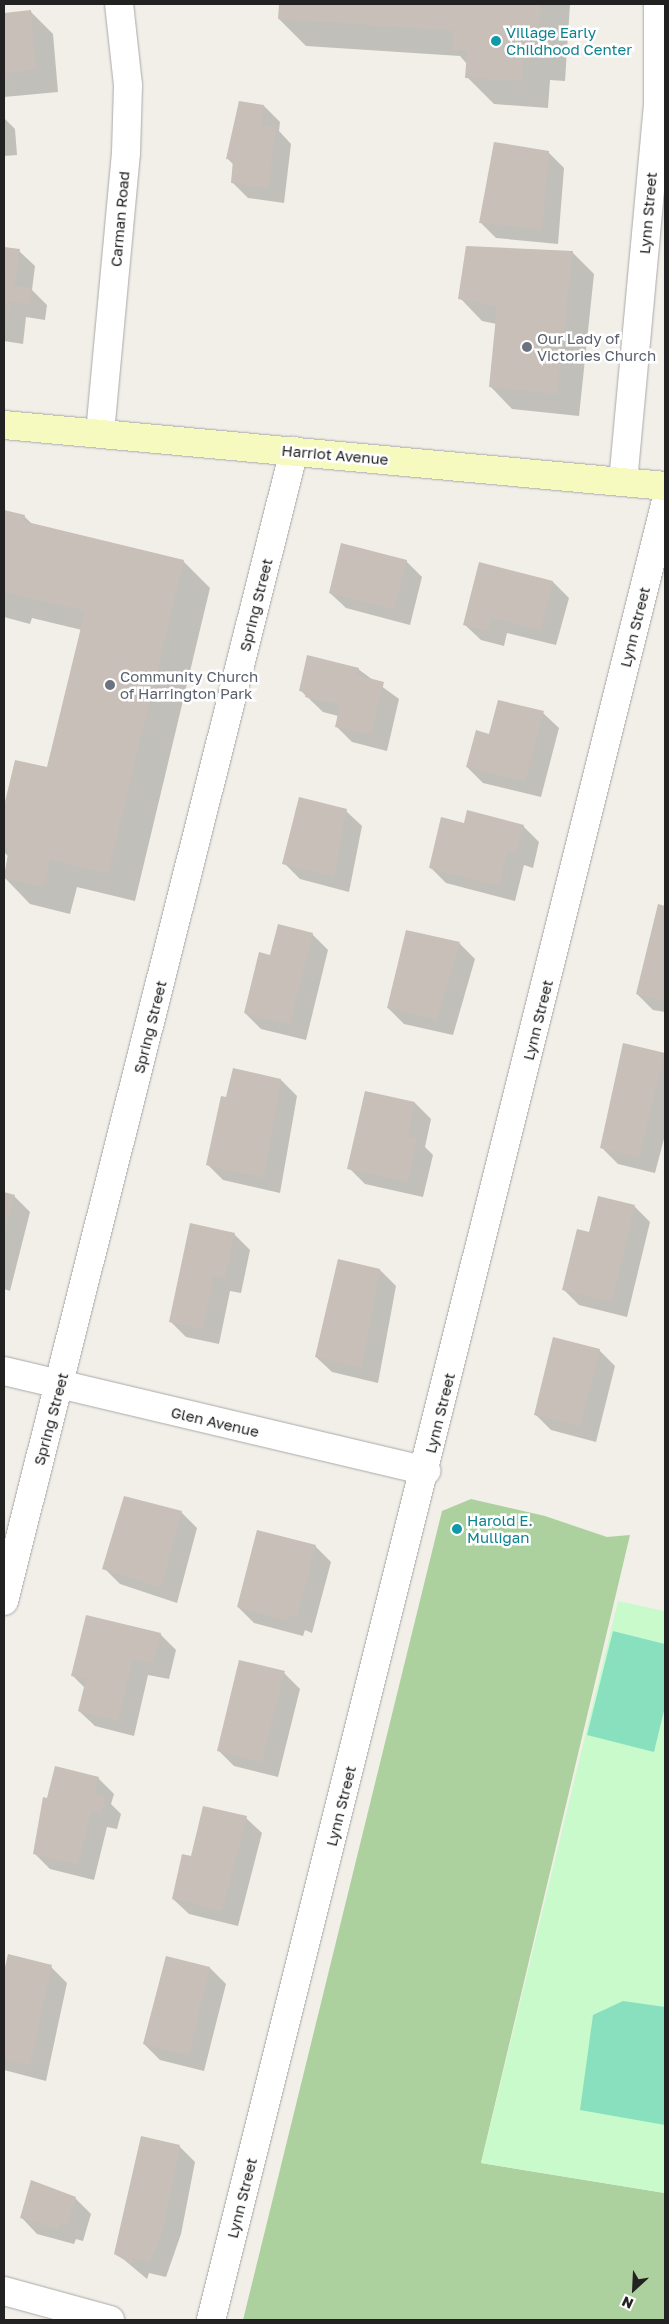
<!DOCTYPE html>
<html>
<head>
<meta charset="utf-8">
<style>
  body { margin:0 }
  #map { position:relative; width:669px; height:2324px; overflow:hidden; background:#f2efe9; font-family:"Golos Text",sans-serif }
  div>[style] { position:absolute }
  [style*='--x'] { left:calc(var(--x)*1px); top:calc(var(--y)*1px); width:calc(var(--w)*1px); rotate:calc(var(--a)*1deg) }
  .forest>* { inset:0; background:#add19e }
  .park>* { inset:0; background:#c8facc }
  .pitch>* { inset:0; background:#88e0be }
  .shadow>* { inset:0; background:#0003 }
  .building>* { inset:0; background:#c7bfb8 }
  .roads { filter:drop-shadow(0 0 1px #a9a9a9) drop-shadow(0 0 1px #a9a9a9) }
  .street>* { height:28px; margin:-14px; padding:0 14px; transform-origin:14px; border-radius:14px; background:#fff }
  .secondary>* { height:28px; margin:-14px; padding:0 14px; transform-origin:14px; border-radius:14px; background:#f7fabf }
  .dots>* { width:14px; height:14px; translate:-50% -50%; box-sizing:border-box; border:2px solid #fff; border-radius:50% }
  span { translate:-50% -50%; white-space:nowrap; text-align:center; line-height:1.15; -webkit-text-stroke:5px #fff; paint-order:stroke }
  .culture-label { font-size:15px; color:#0d838f }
  .left { translate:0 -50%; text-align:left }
  .street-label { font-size:15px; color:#222 }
  .worship-label { font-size:15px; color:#5b616d }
  .frame { position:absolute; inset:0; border:5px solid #222; pointer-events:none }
  .north { position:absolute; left:609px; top:2264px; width:50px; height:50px; -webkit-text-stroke:4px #fff; paint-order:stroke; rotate:205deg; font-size:14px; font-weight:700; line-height:20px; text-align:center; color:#222 }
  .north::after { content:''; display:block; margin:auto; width:18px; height:22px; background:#222; clip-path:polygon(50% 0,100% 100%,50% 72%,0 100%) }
</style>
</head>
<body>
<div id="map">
  <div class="forest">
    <i style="clip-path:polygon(471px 1499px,545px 1516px,607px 1537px,630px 1535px,481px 2163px,665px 2193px,665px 2320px,243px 2320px,442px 1511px)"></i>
  </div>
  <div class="park">
    <i style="clip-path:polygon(618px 1601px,665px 1611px,665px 1644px,613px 1631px,654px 1752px,665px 1707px,665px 2193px,481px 2163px)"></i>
  </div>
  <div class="pitch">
    <i style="clip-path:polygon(613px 1631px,665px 1644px,665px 1707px,654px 1752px,587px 1735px)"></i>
    <i style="clip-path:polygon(623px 2001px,665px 2007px,665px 2125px,580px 2110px,593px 2015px)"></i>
  </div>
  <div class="shadow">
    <i style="clip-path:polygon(280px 4px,570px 4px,565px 81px,550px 80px,548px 108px,494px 104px,467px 77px,467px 64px,460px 56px,306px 46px,279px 19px)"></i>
    <i style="clip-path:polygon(31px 12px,53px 34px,58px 92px,4px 97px,4px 14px)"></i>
    <i style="clip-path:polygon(264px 106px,280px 122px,279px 131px,291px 144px,284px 203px,248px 198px,232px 182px,234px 165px,228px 159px)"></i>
    <i style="clip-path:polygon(4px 118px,15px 129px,17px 155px,4px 156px)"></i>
    <i style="clip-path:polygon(548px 152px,564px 168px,558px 244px,496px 238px,480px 222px)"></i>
    <i style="clip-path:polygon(4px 248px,19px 251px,35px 266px,32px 290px,47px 305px,45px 320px,26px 317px,23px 344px,4px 341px)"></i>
    <i style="clip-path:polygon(572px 252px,594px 274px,579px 416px,512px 409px,490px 386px,497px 324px,482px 321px,460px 298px)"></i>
    <i style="clip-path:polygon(4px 511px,24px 516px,33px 525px,183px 561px,210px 588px,135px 901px,77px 887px,70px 914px,30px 904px,4px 877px,8px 856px,4px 852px,4px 811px,16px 761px,48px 769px,82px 630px,32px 618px,30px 624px,4px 617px)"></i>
    <i style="clip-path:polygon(406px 561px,422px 577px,410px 625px,346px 608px,330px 593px)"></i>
    <i style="clip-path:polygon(480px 564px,553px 582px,569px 598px,556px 645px,507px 633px,504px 646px,481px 640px,465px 625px)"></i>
    <i style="clip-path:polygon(358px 669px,399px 699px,387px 751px,352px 742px,336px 726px,338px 716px,323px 712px,300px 690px)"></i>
    <i style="clip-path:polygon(543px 713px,559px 728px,541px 797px,483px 783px,467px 767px)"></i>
    <i style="clip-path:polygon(346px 811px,362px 826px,349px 892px,300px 879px,284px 863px)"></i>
    <i style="clip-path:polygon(465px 824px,523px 826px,539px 842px,533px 868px,524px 865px,515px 901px,446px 883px,430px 867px)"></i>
    <i style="clip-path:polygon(659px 905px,665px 907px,665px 1012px,653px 1010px,637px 994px)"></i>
    <i style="clip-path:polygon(407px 931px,460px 944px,475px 959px,453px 1035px,404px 1024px,388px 1008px)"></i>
    <i style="clip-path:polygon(312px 934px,328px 950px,306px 1040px,261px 1029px,245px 1013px,271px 957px)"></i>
    <i style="clip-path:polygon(624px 1044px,665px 1054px,665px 1135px,655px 1173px,618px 1164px,602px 1148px)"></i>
    <i style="clip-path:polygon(281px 1080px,297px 1096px,280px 1193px,223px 1180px,207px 1164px,227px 1099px)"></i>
    <i style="clip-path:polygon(365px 1093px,415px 1103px,431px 1119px,425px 1147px,433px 1155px,423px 1197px,365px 1184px,349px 1168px)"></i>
    <i style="clip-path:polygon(4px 1194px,14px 1196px,30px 1212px,10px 1291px,4px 1289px)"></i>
    <i style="clip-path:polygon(634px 1206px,650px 1222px,627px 1317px,579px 1305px,563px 1289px)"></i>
    <i style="clip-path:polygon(234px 1234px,250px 1250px,241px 1293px,230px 1291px,219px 1344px,186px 1337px,170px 1321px)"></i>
    <i style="clip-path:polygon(339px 1260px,380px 1270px,396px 1286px,378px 1383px,332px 1372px,316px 1357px)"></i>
    <i style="clip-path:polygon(599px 1350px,615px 1366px,596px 1442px,551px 1430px,535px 1414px)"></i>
    <i style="clip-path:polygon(181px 1512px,197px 1528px,177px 1603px,120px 1584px,104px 1568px)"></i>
    <i style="clip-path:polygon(315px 1546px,331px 1562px,312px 1633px,305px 1630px,303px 1636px,254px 1623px,238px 1607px)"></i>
    <i style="clip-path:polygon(160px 1634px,176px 1650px,169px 1679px,148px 1675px,134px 1736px,95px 1726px,79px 1711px,85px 1688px,72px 1675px)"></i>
    <i style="clip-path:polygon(284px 1673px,300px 1689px,278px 1777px,234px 1766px,218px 1750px)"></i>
    <i style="clip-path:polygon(98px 1778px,114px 1794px,111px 1804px,121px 1814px,117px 1829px,107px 1827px,94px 1880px,50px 1869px,34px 1853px,48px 1800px)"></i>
    <i style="clip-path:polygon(246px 1818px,262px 1833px,238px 1926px,189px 1914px,173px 1899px,192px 1857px)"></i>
    <i style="clip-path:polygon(9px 1956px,51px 1967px,67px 1983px,46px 2081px,4px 2070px,4px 1977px)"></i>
    <i style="clip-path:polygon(166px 1957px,210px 1968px,226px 1984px,204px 2071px,160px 2060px,144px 2044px)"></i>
    <i style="clip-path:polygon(179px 2146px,195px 2162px,181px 2234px,166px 2277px,149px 2273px,147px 2279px,116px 2253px)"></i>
    <i style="clip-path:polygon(75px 2198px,91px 2214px,83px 2241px,76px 2239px,74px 2244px,37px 2234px,22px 2218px)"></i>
  </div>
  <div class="building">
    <i style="clip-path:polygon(279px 4px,541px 4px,538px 54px,523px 54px,522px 81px,465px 78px,467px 51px,452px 50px,453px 31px,278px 19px)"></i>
    <i style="clip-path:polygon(31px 10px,36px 70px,4px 73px,4px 13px)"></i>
    <i style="clip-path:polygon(239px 101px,264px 105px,262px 125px,276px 127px,268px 188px,231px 183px,233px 160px,226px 159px)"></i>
    <i style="clip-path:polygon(494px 142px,549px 151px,542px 229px,479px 223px)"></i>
    <i style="clip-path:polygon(466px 246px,573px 251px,557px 394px,489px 387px,497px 307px,458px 299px)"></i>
    <i style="clip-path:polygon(4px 247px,20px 249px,14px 286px,32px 288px,29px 305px,11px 302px,7px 328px)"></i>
    <i style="clip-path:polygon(4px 510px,25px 515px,23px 521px,184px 560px,108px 874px,50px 860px,43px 887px,4px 878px,9px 848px,4px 847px,4px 806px,15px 760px,47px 767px,85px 611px,4px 592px)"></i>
    <i style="clip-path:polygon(341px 543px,407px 560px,394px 610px,329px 593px)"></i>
    <i style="clip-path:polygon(479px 562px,553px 581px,541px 630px,492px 618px,488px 631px,463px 625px)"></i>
    <i style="clip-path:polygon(307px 655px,359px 668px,357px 675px,384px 682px,371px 735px,335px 727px,340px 705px,305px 697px,306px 692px,299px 691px)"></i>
    <i style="clip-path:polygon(498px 700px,544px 711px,525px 782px,466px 767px,476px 730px,489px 734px)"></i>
    <i style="clip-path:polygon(299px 797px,347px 809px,334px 877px,282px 864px)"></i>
    <i style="clip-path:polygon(467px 810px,524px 825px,517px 852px,508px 850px,499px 886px,429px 868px,441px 817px,464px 823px)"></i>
    <i style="clip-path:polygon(658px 904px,665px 906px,665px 1001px,636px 994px)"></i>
    <i style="clip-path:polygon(278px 924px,313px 933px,290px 1025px,244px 1013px,259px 952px,270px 955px)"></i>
    <i style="clip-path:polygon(406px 930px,460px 942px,437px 1020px,387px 1008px)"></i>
    <i style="clip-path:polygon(623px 1043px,665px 1053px,639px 1158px,600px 1148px)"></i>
    <i style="clip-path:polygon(233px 1068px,281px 1079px,264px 1178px,206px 1165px,221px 1096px,226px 1097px)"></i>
    <i style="clip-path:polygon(365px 1091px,415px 1102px,408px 1136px,417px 1138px,408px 1182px,347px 1169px)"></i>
    <i style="clip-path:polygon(4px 1192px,15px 1195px,4px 1236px)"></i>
    <i style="clip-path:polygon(598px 1196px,635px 1205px,612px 1302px,562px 1290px,577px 1229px,589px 1232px)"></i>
    <i style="clip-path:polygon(190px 1223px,235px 1233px,225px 1278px,214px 1276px,203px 1329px,169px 1322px)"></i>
    <i style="clip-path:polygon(338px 1259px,380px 1269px,362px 1368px,315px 1357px)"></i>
    <i style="clip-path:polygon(553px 1337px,600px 1349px,580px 1427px,534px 1415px)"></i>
    <i style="clip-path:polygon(124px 1496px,182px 1511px,161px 1588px,102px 1569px)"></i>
    <i style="clip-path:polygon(257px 1530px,316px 1545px,297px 1618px,289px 1615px,287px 1621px,237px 1607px)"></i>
    <i style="clip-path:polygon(86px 1615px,161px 1633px,153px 1664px,133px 1659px,118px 1721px,78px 1711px,86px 1679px,71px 1676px)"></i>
    <i style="clip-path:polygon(239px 1660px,285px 1671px,262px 1762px,217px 1751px)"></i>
    <i style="clip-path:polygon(55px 1766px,99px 1777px,94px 1794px,106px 1797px,101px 1814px,91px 1812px,78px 1865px,33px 1854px,43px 1797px,47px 1798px)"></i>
    <i style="clip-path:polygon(203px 1806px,247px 1816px,222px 1911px,172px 1899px,182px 1854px,191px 1856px)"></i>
    <i style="clip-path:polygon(8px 1954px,52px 1965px,30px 2066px,4px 2059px,4px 1972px)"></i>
    <i style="clip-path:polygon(166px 1956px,210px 1967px,189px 2056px,143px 2044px)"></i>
    <i style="clip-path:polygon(141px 2136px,180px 2145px,163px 2230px,150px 2262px,133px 2258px,132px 2264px,114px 2254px)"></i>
    <i style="clip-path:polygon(31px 2180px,76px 2197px,67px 2226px,60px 2224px,58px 2229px,20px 2218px)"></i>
  </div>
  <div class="roads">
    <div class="street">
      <i style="--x:100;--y:433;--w:281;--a:-84.7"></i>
      <i style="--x:126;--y:153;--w:68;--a:-88.3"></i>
      <i style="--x:128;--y:85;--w:81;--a:-96.3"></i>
      <i style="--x:623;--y:482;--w:382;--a:-84.7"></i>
      <i style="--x:658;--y:102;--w:98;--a:-90"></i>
      <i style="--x:4;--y:1371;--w:434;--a:13.3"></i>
      <i style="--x:4;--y:1601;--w:1186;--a:-75.85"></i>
      <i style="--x:4;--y:2291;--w:110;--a:15.3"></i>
      <i style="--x:211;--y:2320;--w:1872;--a:-75.96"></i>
    </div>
    <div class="secondary">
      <i style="--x:4;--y:425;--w:664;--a:5.27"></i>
    </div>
  </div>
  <div class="dots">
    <i style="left:496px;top:41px;background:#0f9aa8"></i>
    <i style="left:527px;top:347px;background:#6b7280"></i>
    <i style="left:110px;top:685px;background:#6b7280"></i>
    <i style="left:457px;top:1529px;background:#0f9aa8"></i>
  </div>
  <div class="culture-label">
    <span class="left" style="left:506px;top:41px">Village Early<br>Childhood Center</span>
    <span class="left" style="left:467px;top:1529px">Harold E.<br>Mulligan</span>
  </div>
  <div class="street-label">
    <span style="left:648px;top:213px;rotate:-85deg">Lynn Street</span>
    <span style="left:120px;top:219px;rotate:-85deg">Carman Road</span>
    <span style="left:335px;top:455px;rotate:5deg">Harriot Avenue</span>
    <span style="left:256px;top:605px;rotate:-76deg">Spring Street</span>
    <span style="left:635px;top:627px;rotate:-76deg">Lynn Street</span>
    <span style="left:538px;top:1020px;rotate:-76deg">Lynn Street</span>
    <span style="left:150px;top:1027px;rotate:-76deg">Spring Street</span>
    <span style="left:440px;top:1413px;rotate:-76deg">Lynn Street</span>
    <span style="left:51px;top:1419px;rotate:-75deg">Spring Street</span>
    <span style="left:215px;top:1422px;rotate:13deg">Glen Avenue</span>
    <span style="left:341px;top:1806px;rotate:-76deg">Lynn Street</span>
    <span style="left:242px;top:2198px;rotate:-76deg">Lynn Street</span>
  </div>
  <div class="worship-label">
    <span class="left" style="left:537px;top:347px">Our Lady of<br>Victories Church</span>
    <span class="left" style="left:120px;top:685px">Community Church<br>of Harrington Park</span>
  </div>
  <div class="frame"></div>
  <div class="north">N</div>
</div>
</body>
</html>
